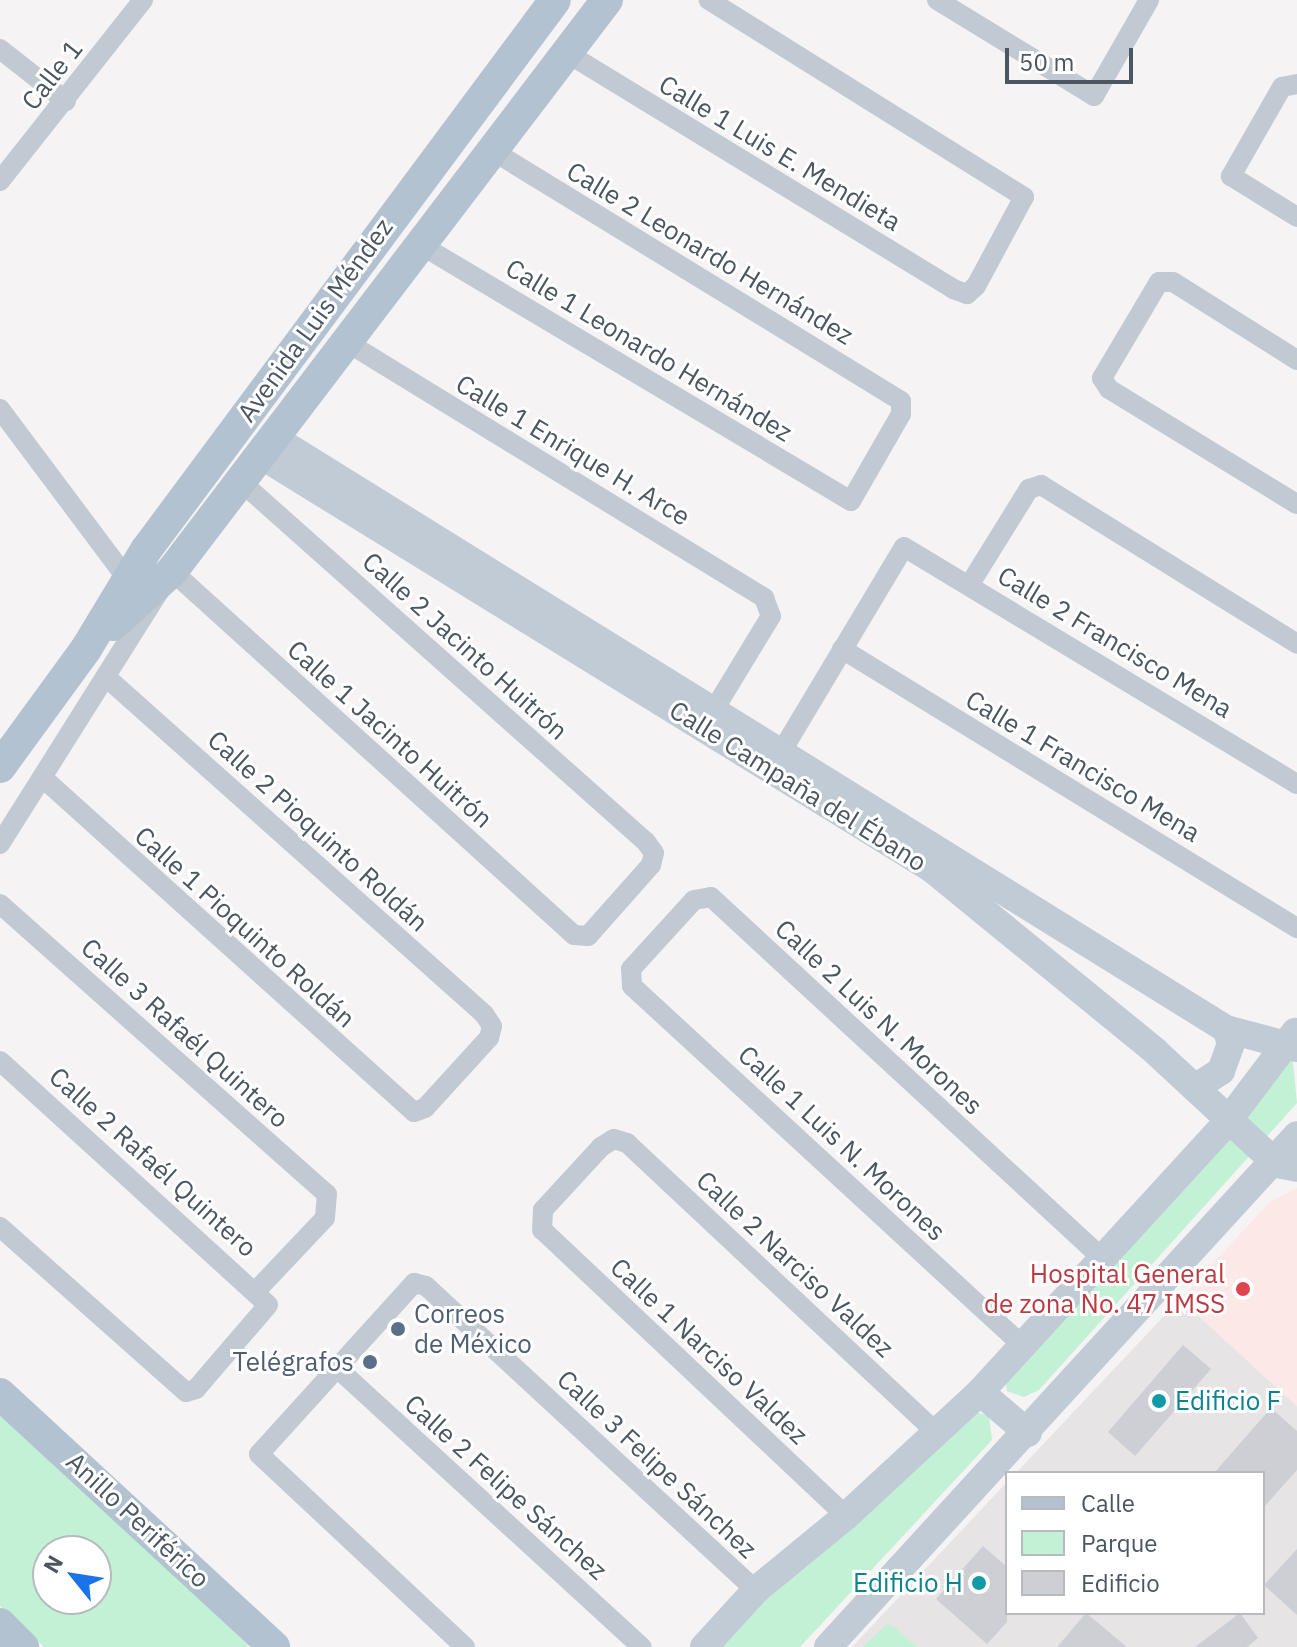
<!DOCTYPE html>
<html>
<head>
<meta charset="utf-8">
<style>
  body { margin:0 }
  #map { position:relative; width:1297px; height:1647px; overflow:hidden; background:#f5f3f3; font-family:"IBM Plex Sans",sans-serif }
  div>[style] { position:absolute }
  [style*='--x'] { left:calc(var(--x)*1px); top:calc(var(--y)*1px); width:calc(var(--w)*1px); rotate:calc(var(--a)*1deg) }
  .education>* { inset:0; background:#e6e4e5 }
  .medical>* { inset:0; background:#fce8e6 }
  .green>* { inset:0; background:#c3f1d5 }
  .building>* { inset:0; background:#cdcfd5 }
  .street>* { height:20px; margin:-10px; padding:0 10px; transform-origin:10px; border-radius:10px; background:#c1cad2 }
  .secondary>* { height:28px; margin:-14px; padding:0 14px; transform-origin:14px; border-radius:14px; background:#c1cbd6 }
  .primary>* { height:32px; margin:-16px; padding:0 16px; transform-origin:16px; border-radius:16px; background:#b3c2d1 }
  .dots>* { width:22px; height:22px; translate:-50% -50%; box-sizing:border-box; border:4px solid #fff; border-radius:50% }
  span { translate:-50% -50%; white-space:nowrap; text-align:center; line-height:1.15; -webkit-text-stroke:6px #fff; paint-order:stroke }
  .street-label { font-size:26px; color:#4a5661 }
  .health-label { font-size:26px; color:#be3a42 }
  .right { translate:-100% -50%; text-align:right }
  .service-label { font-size:26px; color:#4e5e75 }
  .left { translate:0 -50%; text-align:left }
  .culture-label { font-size:26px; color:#0d838f }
  .legend { position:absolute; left:1005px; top:1471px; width:260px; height:144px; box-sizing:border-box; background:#fff; border:2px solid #b7bbc0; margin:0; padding:10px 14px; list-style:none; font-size:24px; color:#4a5661 }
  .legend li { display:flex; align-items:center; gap:16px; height:40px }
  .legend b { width:40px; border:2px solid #b7bbc0 }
  .north { position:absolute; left:32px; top:1535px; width:80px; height:80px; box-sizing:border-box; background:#fff; border:2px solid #b7bbc0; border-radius:50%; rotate:300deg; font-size:22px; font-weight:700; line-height:32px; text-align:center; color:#4a5661 }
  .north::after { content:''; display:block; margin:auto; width:28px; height:36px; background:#1a73e8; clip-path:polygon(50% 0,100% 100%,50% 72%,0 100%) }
  .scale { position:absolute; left:1005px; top:48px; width:128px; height:36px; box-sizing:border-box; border:4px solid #4a5661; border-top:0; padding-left:10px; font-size:24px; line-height:28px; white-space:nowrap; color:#4a5661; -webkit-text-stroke:6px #fff; paint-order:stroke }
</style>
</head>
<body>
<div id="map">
  <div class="education">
    <i style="clip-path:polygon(1180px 1299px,1297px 1406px,1297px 1647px,852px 1647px,1007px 1482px,1007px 1613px,1263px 1613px,1263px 1473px,1016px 1473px)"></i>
  </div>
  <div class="medical">
    <i style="clip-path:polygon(1297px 1188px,1297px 1406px,1180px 1299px,1270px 1202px)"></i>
  </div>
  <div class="green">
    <i style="clip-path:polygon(1292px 1053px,1297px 1103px,1039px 1390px,1024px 1397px,1007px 1391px,1005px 1377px)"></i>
    <i style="clip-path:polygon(evenodd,0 1411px,247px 1644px,248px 1647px,44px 1647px,0 1606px,0 1411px,48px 1551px,96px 1551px,96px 1599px,48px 1599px,48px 1551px)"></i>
    <i style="clip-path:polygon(976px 1412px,989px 1416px,992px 1440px,800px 1647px,707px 1647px)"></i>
    <i style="clip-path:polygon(887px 1624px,893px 1626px,917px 1647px,863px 1647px)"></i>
  </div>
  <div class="building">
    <i style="clip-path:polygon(1183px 1345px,1211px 1369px,1135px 1456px,1108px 1432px)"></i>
    <i style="clip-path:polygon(1271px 1408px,1297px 1431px,1297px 1470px,1263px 1508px,1263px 1473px,1214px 1473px)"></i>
    <i style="clip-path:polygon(983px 1546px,1007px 1567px,1007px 1622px,987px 1644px,936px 1599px)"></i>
    <i style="clip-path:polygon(1297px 1549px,1297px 1615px,1264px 1585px)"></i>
    <i style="clip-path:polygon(1086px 1613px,1127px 1647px,1057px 1647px)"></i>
    <i style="clip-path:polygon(1240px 1613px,1258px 1638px,1247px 1647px,1195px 1647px)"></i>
  </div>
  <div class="street">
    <i style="--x:937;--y:0;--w:184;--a:31.4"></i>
    <i style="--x:1094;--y:96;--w:111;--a:-60.2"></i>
    <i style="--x:0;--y:49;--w:84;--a:38.2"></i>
    <i style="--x:567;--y:53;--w:452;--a:31.4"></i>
    <i style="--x:953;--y:289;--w:15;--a:20"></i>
    <i style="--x:967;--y:294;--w:12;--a:-42"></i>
    <i style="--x:976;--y:286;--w:101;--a:-61.7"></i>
    <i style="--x:1024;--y:197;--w:372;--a:-148"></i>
    <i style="--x:1297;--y:84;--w:15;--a:169"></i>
    <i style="--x:1282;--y:87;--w:103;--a:119.8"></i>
    <i style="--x:1231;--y:176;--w:78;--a:31.8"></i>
    <i style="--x:0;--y:181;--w:231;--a:-51.7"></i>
    <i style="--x:421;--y:245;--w:500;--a:30.77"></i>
    <i style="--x:851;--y:501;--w:100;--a:-60.1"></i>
    <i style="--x:901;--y:414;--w:13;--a:-90"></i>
    <i style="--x:901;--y:401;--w:480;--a:-148.5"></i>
    <i style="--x:345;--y:341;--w:492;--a:31.5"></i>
    <i style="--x:764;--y:598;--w:19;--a:69"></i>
    <i style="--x:771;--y:616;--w:108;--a:121.3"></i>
    <i style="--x:1297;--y:360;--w:146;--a:-147.8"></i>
    <i style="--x:1173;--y:282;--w:14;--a:180"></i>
    <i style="--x:1159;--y:282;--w:112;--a:120.7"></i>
    <i style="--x:1102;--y:378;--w:13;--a:58"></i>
    <i style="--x:1109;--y:389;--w:220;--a:31.5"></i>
    <i style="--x:0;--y:409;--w:214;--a:53.2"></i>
    <i style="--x:970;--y:584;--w:112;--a:-58.2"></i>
    <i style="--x:1029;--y:489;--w:13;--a:-18"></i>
    <i style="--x:1041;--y:485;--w:301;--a:31.8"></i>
    <i style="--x:842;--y:649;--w:534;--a:31.52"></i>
    <i style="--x:783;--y:749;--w:235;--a:-59.1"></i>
    <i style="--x:904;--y:547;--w:459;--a:31.1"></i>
    <i style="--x:43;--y:778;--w:499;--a:42"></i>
    <i style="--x:414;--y:1112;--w:12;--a:-20"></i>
    <i style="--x:425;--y:1108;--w:95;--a:-47.6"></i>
    <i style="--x:489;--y:1038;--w:12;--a:-76"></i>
    <i style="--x:492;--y:1026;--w:14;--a:-124"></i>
    <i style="--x:484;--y:1014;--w:506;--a:-138.28"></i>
    <i style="--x:0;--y:844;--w:323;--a:-57.8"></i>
    <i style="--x:172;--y:571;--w:542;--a:42.16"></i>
    <i style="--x:574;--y:935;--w:14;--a:4"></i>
    <i style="--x:588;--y:936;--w:95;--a:-48.4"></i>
    <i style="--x:651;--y:865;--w:12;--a:-76"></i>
    <i style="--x:654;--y:853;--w:14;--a:-126"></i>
    <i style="--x:646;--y:842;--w:545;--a:-138.35"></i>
    <i style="--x:0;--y:904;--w:437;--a:41.6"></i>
    <i style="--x:327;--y:1194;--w:24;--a:95"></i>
    <i style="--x:325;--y:1218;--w:99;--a:133.4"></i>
    <i style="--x:0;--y:1061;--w:362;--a:42.3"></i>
    <i style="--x:268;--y:1305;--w:111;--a:130.6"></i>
    <i style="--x:196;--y:1389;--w:10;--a:163"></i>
    <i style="--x:186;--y:1392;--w:249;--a:-138.4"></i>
    <i style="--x:1022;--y:1345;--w:530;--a:-137.37"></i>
    <i style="--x:632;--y:986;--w:17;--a:-93"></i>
    <i style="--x:631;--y:969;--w:93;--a:-47.6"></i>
    <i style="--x:694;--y:900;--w:17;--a:-10"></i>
    <i style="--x:711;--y:897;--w:532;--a:42.72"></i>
    <i style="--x:335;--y:1366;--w:416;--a:42.5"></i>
    <i style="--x:846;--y:1516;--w:417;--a:-136.7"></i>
    <i style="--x:542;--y:1230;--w:20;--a:-87"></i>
    <i style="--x:543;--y:1210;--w:86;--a:-47.4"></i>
    <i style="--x:601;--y:1147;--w:15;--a:-32"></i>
    <i style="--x:614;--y:1139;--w:14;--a:17"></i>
    <i style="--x:627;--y:1143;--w:424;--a:43.1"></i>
    <i style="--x:465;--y:1647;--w:282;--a:-136.9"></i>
    <i style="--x:259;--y:1454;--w:231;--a:-47.8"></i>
    <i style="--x:414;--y:1283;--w:12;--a:14"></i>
    <i style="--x:426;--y:1286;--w:449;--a:42.7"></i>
  </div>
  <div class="secondary">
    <i style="--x:272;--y:437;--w:1123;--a:31.82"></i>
    <i style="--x:1226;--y:1029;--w:73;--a:15"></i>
    <i style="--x:259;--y:454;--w:791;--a:31.66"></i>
    <i style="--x:932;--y:869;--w:289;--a:39.2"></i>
    <i style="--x:1156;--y:1052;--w:165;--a:42.8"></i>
    <i style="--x:1277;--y:1164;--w:20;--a:11"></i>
    <i style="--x:1195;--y:1088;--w:31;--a:-33"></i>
    <i style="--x:1221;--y:1071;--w:30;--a:-70"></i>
    <i style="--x:1231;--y:1043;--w:15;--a:-110"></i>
    <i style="--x:980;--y:1392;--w:63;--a:40.5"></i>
    <i style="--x:704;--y:1647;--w:77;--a:-47.6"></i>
    <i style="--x:756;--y:1590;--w:117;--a:-39.4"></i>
    <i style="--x:846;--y:1516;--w:183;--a:-42.8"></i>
    <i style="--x:980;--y:1392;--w:366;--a:-47.5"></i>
    <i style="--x:1227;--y:1122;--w:113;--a:-52.9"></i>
    <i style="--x:828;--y:1647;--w:694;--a:-47.51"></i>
  </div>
  <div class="primary">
    <i style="--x:113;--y:625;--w:80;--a:-42.5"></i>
    <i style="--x:172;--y:571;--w:718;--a:-52.7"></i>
    <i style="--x:0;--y:767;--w:146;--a:-53.9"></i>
    <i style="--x:86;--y:649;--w:116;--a:-58.8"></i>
    <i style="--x:146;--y:550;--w:685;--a:-53.36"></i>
    <i style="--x:0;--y:1394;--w:373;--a:42.7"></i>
    <i style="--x:0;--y:1624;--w:33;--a:45"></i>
  </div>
  <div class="dots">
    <i style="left:1243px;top:1289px;background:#e0444e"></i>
    <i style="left:398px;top:1329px;background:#5c6f8a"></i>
    <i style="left:370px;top:1362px;background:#5c6f8a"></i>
    <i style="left:1159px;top:1401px;background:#0f9aa8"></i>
    <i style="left:979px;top:1583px;background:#0f9aa8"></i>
  </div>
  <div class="street-label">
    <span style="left:52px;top:75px;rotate:-52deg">Calle 1</span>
    <span style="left:780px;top:153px;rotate:31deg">Calle 1 Luis E. Mendieta</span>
    <span style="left:710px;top:253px;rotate:31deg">Calle 2 Leonardo Hernández</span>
    <span style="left:315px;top:320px;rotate:-54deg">Avenida Luis Méndez</span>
    <span style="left:649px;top:350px;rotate:31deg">Calle 1 Leonardo Hernández</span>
    <span style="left:573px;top:450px;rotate:31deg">Calle 1 Enrique H. Arce</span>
    <span style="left:1115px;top:642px;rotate:31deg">Calle 2 Francisco Mena</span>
    <span style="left:465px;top:646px;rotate:42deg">Calle 2 Jacinto Huitrón</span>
    <span style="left:390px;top:734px;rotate:42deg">Calle 1 Jacinto Huitrón</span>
    <span style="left:1083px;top:766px;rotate:31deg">Calle 1 Francisco Mena</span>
    <span style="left:798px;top:786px;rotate:32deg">Calle Campaña del Ébano</span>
    <span style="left:318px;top:831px;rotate:42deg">Calle 2 Pioquinto Roldán</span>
    <span style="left:245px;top:927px;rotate:42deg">Calle 1 Pioquinto Roldán</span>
    <span style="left:879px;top:1017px;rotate:43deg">Calle 2 Luis N. Morones</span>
    <span style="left:185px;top:1033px;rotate:42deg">Calle 3 Rafaél Quintero</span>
    <span style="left:842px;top:1143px;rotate:43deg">Calle 1 Luis N. Morones</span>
    <span style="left:153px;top:1162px;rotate:42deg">Calle 2 Rafaél Quintero</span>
    <span style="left:795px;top:1264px;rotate:43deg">Calle 2 Narciso Valdez</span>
    <span style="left:709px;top:1351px;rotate:43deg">Calle 1 Narciso Valdez</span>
    <span style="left:657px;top:1464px;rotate:43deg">Calle 3 Felipe Sánchez</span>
    <span style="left:506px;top:1487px;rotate:42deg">Calle 2 Felipe Sánchez</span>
    <span style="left:138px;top:1520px;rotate:43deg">Anillo Periférico</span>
  </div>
  <div class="health-label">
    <span class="right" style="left:1225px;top:1289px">Hospital General<br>de zona No. 47 IMSS</span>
  </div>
  <div class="service-label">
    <span class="left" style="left:414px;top:1329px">Correos<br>de México</span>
    <span class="right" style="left:354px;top:1362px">Telégrafos</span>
  </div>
  <div class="culture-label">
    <span class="left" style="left:1175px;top:1401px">Edificio F</span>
    <span class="right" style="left:963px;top:1583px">Edificio H</span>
  </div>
  <ul class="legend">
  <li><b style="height:10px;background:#b3c2d1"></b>Calle</li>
  <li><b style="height:22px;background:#c3f1d5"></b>Parque</li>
  <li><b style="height:22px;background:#cdcfd5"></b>Edificio</li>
  </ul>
  <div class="north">N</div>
  <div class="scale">50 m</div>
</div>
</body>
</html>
